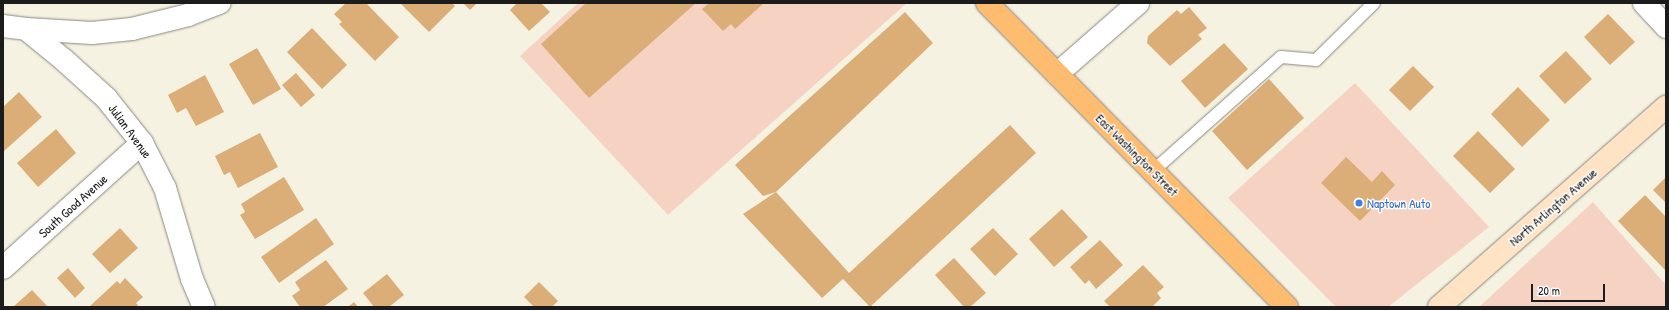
<!DOCTYPE html>
<html>
<head>
<meta charset="utf-8">
<style>
  body { margin:0 }
  #map { position:relative; width:1669px; height:310px; overflow:hidden; background:#f6f2e2; font-family:"Patrick Hand",sans-serif }
  div>[style] { position:absolute }
  [style*='--x'] { left:calc(var(--x)*1px); top:calc(var(--y)*1px); width:calc(var(--w)*1px); rotate:calc(var(--a)*1deg) }
  .built>* { inset:0; background:#f6d2c3 }
  .building>* { inset:0; background:#dbad77 }
  .roads { filter:drop-shadow(0 0 1px #89877f) drop-shadow(0 0 1px #89877f) }
  .service>* { height:12px; margin:-6px; padding:0 6px; transform-origin:6px; border-radius:6px; background:#fff }
  .minor>* { height:22px; margin:-11px; padding:0 11px; transform-origin:11px; border-radius:11px; background:#fff }
  .secondary>* { height:22px; margin:-11px; padding:0 11px; transform-origin:11px; border-radius:11px; background:#fee4c5 }
  .primary>* { height:22px; margin:-11px; padding:0 11px; transform-origin:11px; border-radius:11px; background:#fdbc6f }
  .dots>* { width:11px; height:11px; translate:-50% -50%; box-sizing:border-box; border:2px solid #fff; border-radius:50% }
  span { translate:-50% -50%; white-space:nowrap; text-align:center; line-height:1.15; -webkit-text-stroke:3px #fff; paint-order:stroke }
  .street-label { font-size:13px; color:#1c1c1c }
  .shop-label { font-size:13px; color:#366cbe }
  .left { translate:0 -50%; text-align:left }
  .frame { position:absolute; inset:0; border:4px solid #1c1c1c; pointer-events:none }
  .scale { position:absolute; left:1531px; top:284px; width:74px; height:18px; box-sizing:border-box; border:2px solid #1c1c1c; border-top:0; padding-left:5px; font-size:12px; line-height:14px; white-space:nowrap; color:#1c1c1c; -webkit-text-stroke:3px #fff; paint-order:stroke }
</style>
</head>
<body>
<div id="map">
  <div class="built">
    <i style="clip-path:polygon(578px 3px,907px 3px,668px 215px,520px 56px)"></i>
    <i style="clip-path:polygon(1355px 83px,1489px 227px,1388px 307px,1336px 307px,1228px 198px)"></i>
    <i style="clip-path:polygon(1593px 202px,1666px 285px,1666px 307px,1479px 307px)"></i>
  </div>
  <div class="building">
    <i style="clip-path:polygon(346px 3px,366px 3px,399px 37px,375px 61px,339px 24px,342px 22px,334px 14px)"></i>
    <i style="clip-path:polygon(400px 3px,452px 3px,455px 6px,429px 32px)"></i>
    <i style="clip-path:polygon(463px 3px,477px 3px,470px 10px)"></i>
    <i style="clip-path:polygon(517px 3px,541px 3px,550px 12px,529px 31px,510px 10px)"></i>
    <i style="clip-path:polygon(586px 3px,696px 3px,589px 98px,541px 44px)"></i>
    <i style="clip-path:polygon(709px 3px,764px 3px,735px 29px,731px 24px,723px 31px,702px 9px)"></i>
    <i style="clip-path:polygon(1189px 7px,1207px 28px,1198px 35px,1202px 39px,1170px 66px,1147px 43px,1148px 36px,1177px 10px,1181px 14px)"></i>
    <i style="clip-path:polygon(905px 12px,933px 43px,776px 192px,849px 273px,1010px 125px,1036px 153px,870px 307px,843px 279px,822px 298px,743px 214px,776px 192px,763px 196px,735px 165px)"></i>
    <i style="clip-path:polygon(1608px 14px,1635px 42px,1610px 65px,1584px 37px)"></i>
    <i style="clip-path:polygon(312px 28px,347px 65px,322px 89px,287px 52px)"></i>
    <i style="clip-path:polygon(1224px 43px,1248px 69px,1205px 108px,1181px 81px)"></i>
    <i style="clip-path:polygon(257px 48px,281px 89px,253px 105px,229px 64px)"></i>
    <i style="clip-path:polygon(1566px 51px,1592px 79px,1565px 104px,1539px 76px)"></i>
    <i style="clip-path:polygon(1413px 66px,1434px 87px,1410px 111px,1389px 90px)"></i>
    <i style="clip-path:polygon(296px 73px,315px 95px,301px 107px,282px 85px)"></i>
    <i style="clip-path:polygon(205px 75px,224px 112px,196px 126px,186px 108px,177px 113px,168px 95px)"></i>
    <i style="clip-path:polygon(1269px 79px,1304px 118px,1247px 170px,1212px 131px)"></i>
    <i style="clip-path:polygon(1518px 87px,1550px 120px,1522px 147px,1491px 114px)"></i>
    <i style="clip-path:polygon(19px 92px,42px 117px,4px 151px,3px 107px)"></i>
    <i style="clip-path:polygon(56px 129px,76px 153px,38px 187px,17px 163px)"></i>
    <i style="clip-path:polygon(1478px 131px,1515px 169px,1490px 193px,1453px 156px)"></i>
    <i style="clip-path:polygon(260px 133px,278px 167px,238px 188px,230px 172px,224px 175px,215px 156px)"></i>
    <i style="clip-path:polygon(1346px 157px,1372px 182px,1382px 171px,1395px 185px,1360px 221px,1321px 183px)"></i>
    <i style="clip-path:polygon(284px 177px,304px 210px,255px 239px,240px 215px,245px 212px,241px 204px)"></i>
    <i style="clip-path:polygon(1666px 177px,1666px 203px,1653px 190px)"></i>
    <i style="clip-path:polygon(1645px 195px,1666px 217px,1665px 270px,1618px 221px)"></i>
    <i style="clip-path:polygon(1062px 209px,1088px 237px,1054px 267px,1029px 239px)"></i>
    <i style="clip-path:polygon(316px 218px,334px 244px,279px 283px,261px 257px)"></i>
    <i style="clip-path:polygon(120px 228px,138px 248px,110px 273px,92px 254px)"></i>
    <i style="clip-path:polygon(993px 228px,1018px 254px,995px 276px,970px 249px)"></i>
    <i style="clip-path:polygon(1100px 240px,1123px 265px,1096px 289px,1089px 280px,1085px 284px,1070px 267px)"></i>
    <i style="clip-path:polygon(954px 258px,986px 293px,970px 307px,964px 307px,935px 275px)"></i>
    <i style="clip-path:polygon(326px 260px,348px 289px,323px 307px,300px 307px,292px 296px,300px 290px,295px 282px)"></i>
    <i style="clip-path:polygon(1143px 265px,1164px 287px,1157px 293px,1161px 298px,1152px 307px,1110px 307px,1104px 301px)"></i>
    <i style="clip-path:polygon(68px 268px,85px 288px,75px 298px,57px 278px)"></i>
    <i style="clip-path:polygon(387px 274px,404px 295px,389px 307px,374px 307px,363px 293px)"></i>
    <i style="clip-path:polygon(125px 278px,143px 297px,136px 303px,138px 305px,136px 307px,89px 307px,117px 281px,120px 284px)"></i>
    <i style="clip-path:polygon(539px 282px,558px 301px,552px 307px,534px 307px,524px 297px)"></i>
    <i style="clip-path:polygon(32px 290px,48px 307px,13px 307px)"></i>
    <i style="clip-path:polygon(354px 302px,358px 307px,348px 307px)"></i>
  </div>
  <div class="roads">
    <div class="service">
      <i style="--x:1153;--y:171;--w:171;--a:-41.7"></i>
      <i style="--x:1281;--y:57;--w:35;--a:5"></i>
      <i style="--x:1316;--y:60;--w:81;--a:-44.5"></i>
    </div>
    <div class="minor">
      <i style="--x:1644;--y:3;--w:33;--a:47"></i>
      <i style="--x:3;--y:26;--w:23;--a:7"></i>
      <i style="--x:26;--y:29;--w:49;--a:39.2"></i>
      <i style="--x:64;--y:60;--w:57;--a:42.1"></i>
      <i style="--x:106;--y:98;--w:58;--a:51.3"></i>
      <i style="--x:142;--y:143;--w:51;--a:62.9"></i>
      <i style="--x:165;--y:188;--w:95;--a:73.5"></i>
      <i style="--x:192;--y:279;--w:30;--a:67"></i>
      <i style="--x:26;--y:29;--w:66;--a:3.5"></i>
      <i style="--x:92;--y:33;--w:40;--a:-5.7"></i>
      <i style="--x:132;--y:29;--w:58;--a:-14"></i>
      <i style="--x:188;--y:15;--w:34;--a:-21"></i>
      <i style="--x:1057;--y:74;--w:108;--a:-41.2"></i>
      <i style="--x:3;--y:268;--w:187;--a:-42"></i>
    </div>
    <div class="secondary">
      <i style="--x:1439;--y:307;--w:303;--a:-41.4"></i>
    </div>
    <div class="primary">
      <i style="--x:987;--y:3;--w:427;--a:45.4"></i>
    </div>
  </div>
  <div class="dots">
    <i style="left:1359px;top:203px;background:#3f7fe0"></i>
  </div>
  <div class="street-label">
    <span style="left:130px;top:131px;rotate:54deg">Julian Avenue</span>
    <span style="left:1137px;top:155px;rotate:45deg">East Washington Street</span>
    <span style="left:73px;top:206px;rotate:-42deg">South Good Avenue</span>
    <span style="left:1553px;top:207px;rotate:-41deg">North Arlington Avenue</span>
  </div>
  <div class="shop-label">
    <span class="left" style="left:1367px;top:203px">Naptown Auto</span>
  </div>
  <div class="frame"></div>
  <div class="scale">20 m</div>
</div>
</body>
</html>
